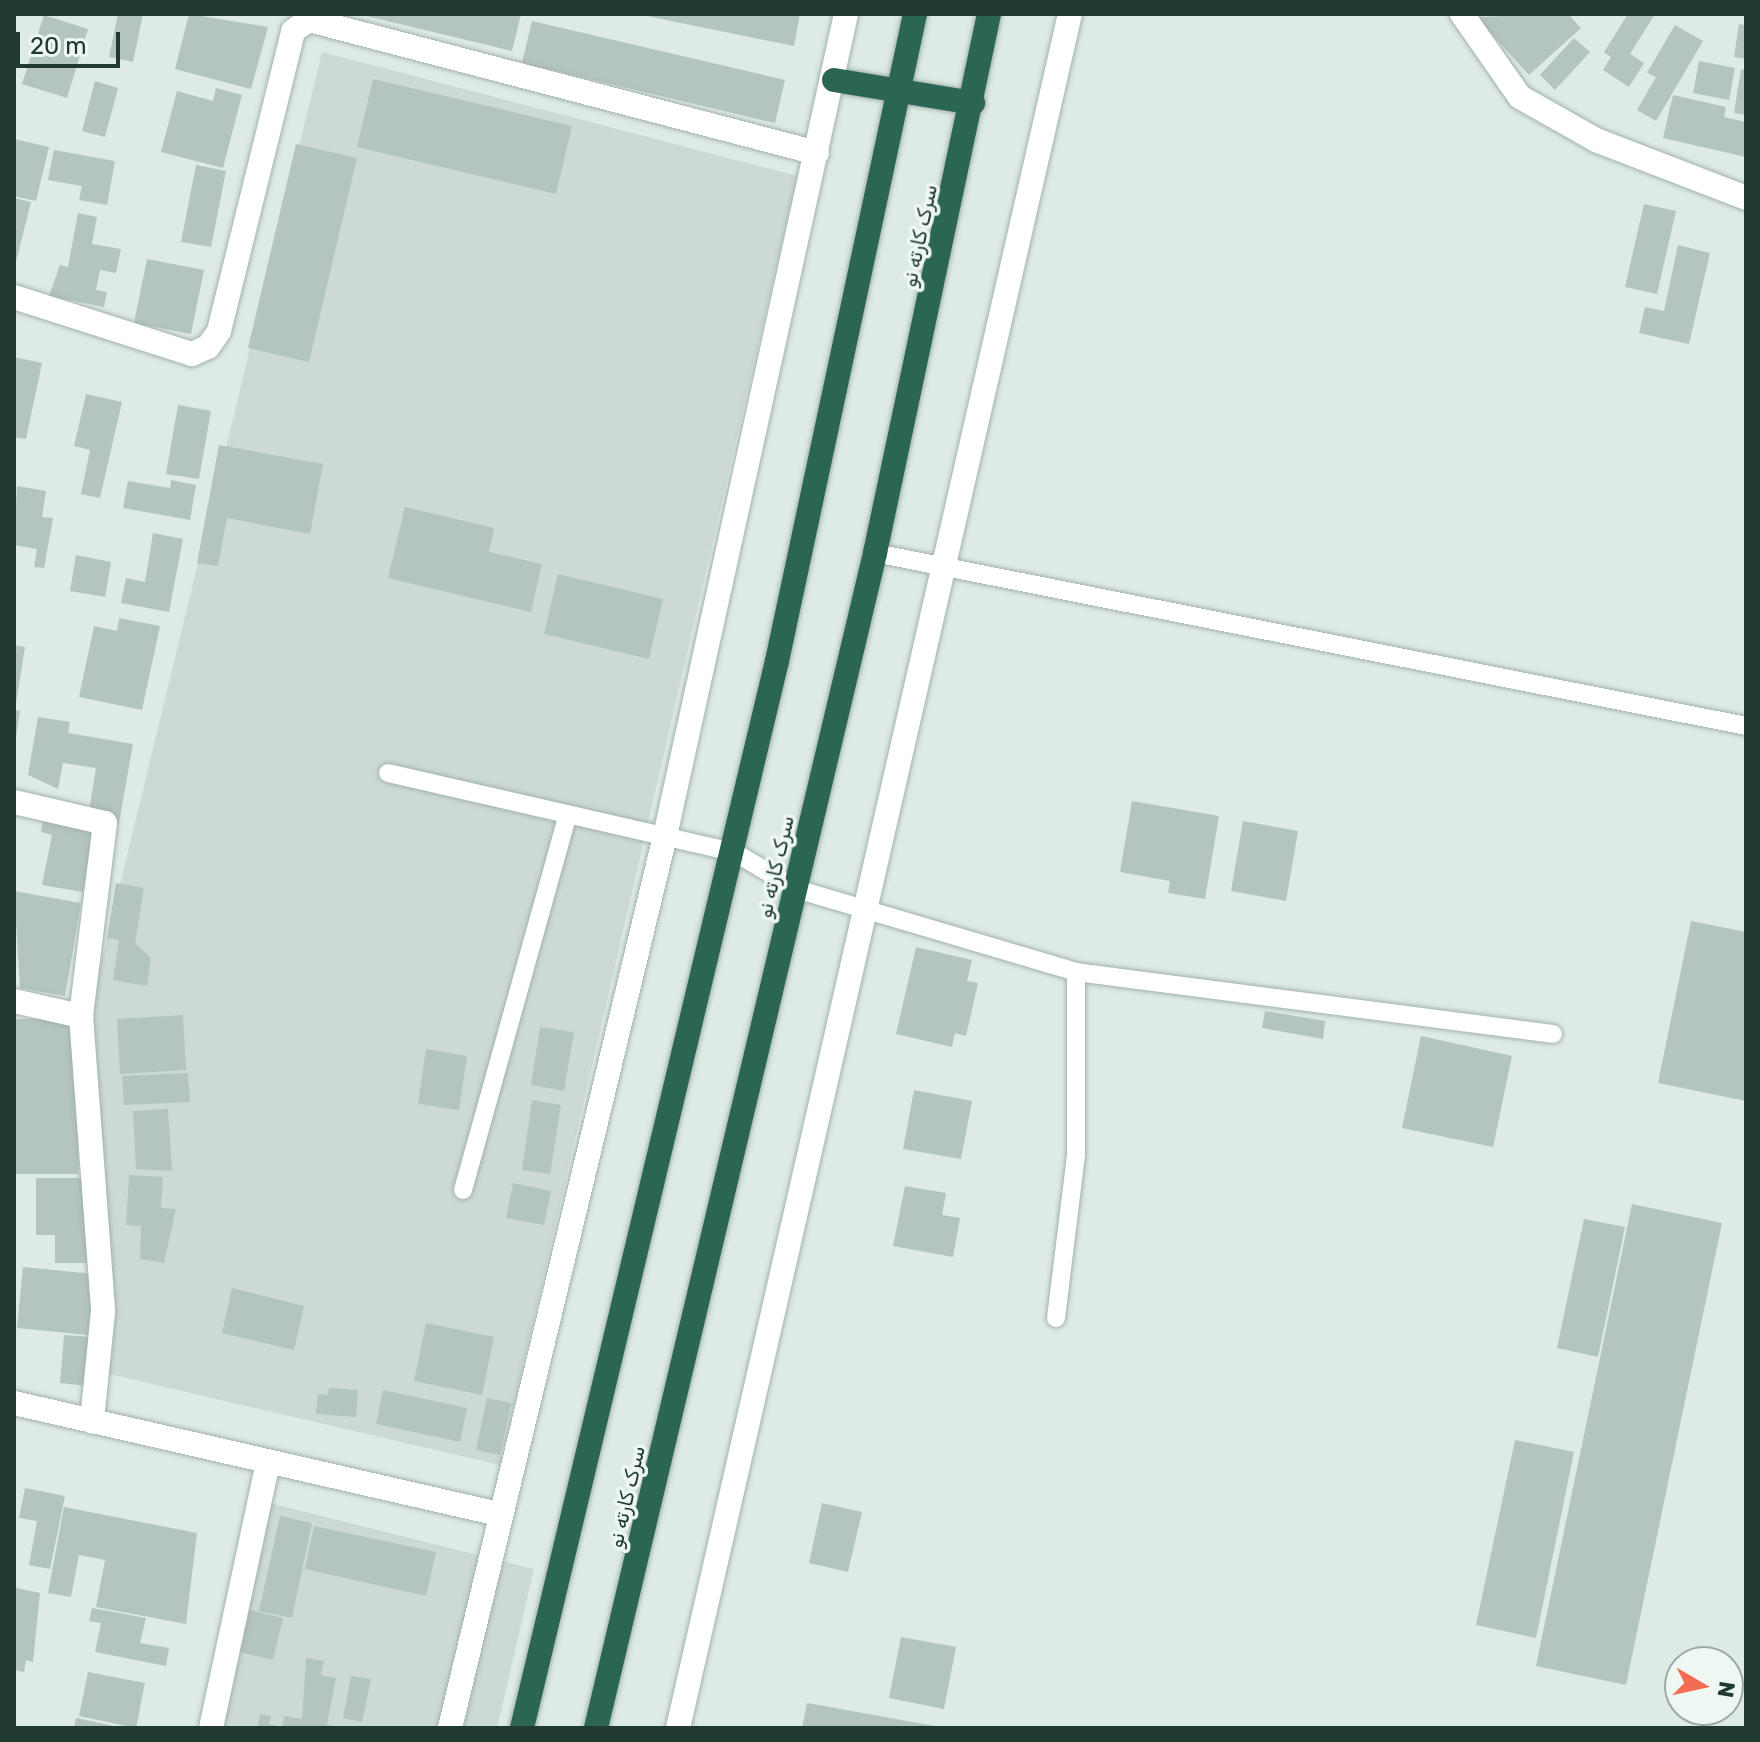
<!DOCTYPE html>
<html>
<head>
<meta charset="utf-8">
<style>
  body { margin:0 }
  #map { position:relative; width:1760px; height:1742px; overflow:hidden; background:#deeae4; font-family:Rubik,Vazirmatn,sans-serif }
  div>[style] { position:absolute }
  [style*='--x'] { left:calc(var(--x)*1px); top:calc(var(--y)*1px); width:calc(var(--w)*1px); rotate:calc(var(--a)*1deg) }
  .built>* { inset:0; background:#cddad3 }
  .building>* { inset:0; background:#b4c5bd }
  .roads { filter:drop-shadow(0 0 2px #a1b2ab) drop-shadow(0 0 2px #a1b2ab) }
  .lane>* { height:18px; margin:-9px; padding:0 9px; transform-origin:9px; border-radius:9px; background:#fff }
  .street>* { height:24px; margin:-12px; padding:0 12px; transform-origin:12px; border-radius:12px; background:#fff }
  .secondary>* { height:24px; margin:-12px; padding:0 12px; transform-origin:12px; border-radius:12px; background:#fff }
  .highway>* { height:24px; margin:-12px; padding:0 12px; transform-origin:12px; border-radius:12px; background:#2b6655 }
  span { translate:-50% -50%; white-space:nowrap; text-align:center; line-height:1.15; -webkit-text-stroke:7px #eff7f2; paint-order:stroke }
  .street-label { font-size:20px; color:#203a31 }
  .frame { position:absolute; inset:0; border:16px solid #203a31; pointer-events:none }
  .north { position:absolute; left:1664px; top:1646px; width:80px; height:80px; box-sizing:border-box; background:#eff7f2; border:2px solid #9caba5; border-radius:50%; rotate:99deg; font-size:22px; font-weight:700; line-height:32px; text-align:center; color:#203a31 }
  .north::after { content:''; display:block; margin:auto; width:28px; height:36px; background:#f46c53; clip-path:polygon(50% 0,100% 100%,50% 72%,0 100%) }
  .scale { position:absolute; left:16px; top:32px; width:104px; height:36px; box-sizing:border-box; border:4px solid #203a31; border-top:0; padding-left:10px; font-size:24px; line-height:28px; white-space:nowrap; color:#203a31; -webkit-text-stroke:6px #eff7f2; paint-order:stroke }
</style>
</head>
<body>
<div id="map">
  <div class="built">
    <i style="clip-path:polygon(322px 52px,797px 176px,500px 1465px,105px 1373px,93px 996px)"></i>
    <i style="clip-path:polygon(270px 1503px,534px 1569px,497px 1728px,220px 1728px)"></i>
  </div>
  <div class="building">
    <i style="clip-path:polygon(118px 14px,143px 14px,133px 62px,109px 57px)"></i>
    <i style="clip-path:polygon(189px 14px,268px 27px,251px 89px,175px 69px)"></i>
    <i style="clip-path:polygon(358px 14px,521px 14px,512px 51px)"></i>
    <i style="clip-path:polygon(637px 14px,800px 14px,794px 46px)"></i>
    <i style="clip-path:polygon(1568px 14px,1581px 28px,1529px 75px,1476px 17px)"></i>
    <i style="clip-path:polygon(1628px 14px,1655px 14px,1630px 54px,1644px 63px,1629px 87px,1603px 70px,1611px 57px,1604px 52px)"></i>
    <i style="clip-path:polygon(44px 15px,88px 29px,67px 98px,22px 84px)"></i>
    <i style="clip-path:polygon(532px 21px,785px 80px,775px 123px,522px 63px)"></i>
    <i style="clip-path:polygon(1739px 24px,1746px 25px,1746px 59px,1734px 57px)"></i>
    <i style="clip-path:polygon(1675px 25px,1703px 41px,1656px 121px,1637px 110px,1656px 77px,1647px 73px)"></i>
    <i style="clip-path:polygon(1574px 38px,1590px 52px,1555px 90px,1540px 75px)"></i>
    <i style="clip-path:polygon(1699px 61px,1735px 68px,1729px 100px,1693px 93px)"></i>
    <i style="clip-path:polygon(1741px 69px,1746px 70px,1746px 115px,1734px 113px)"></i>
    <i style="clip-path:polygon(373px 79px,572px 126px,556px 194px,357px 147px)"></i>
    <i style="clip-path:polygon(95px 81px,118px 88px,105px 137px,82px 131px)"></i>
    <i style="clip-path:polygon(216px 88px,242px 95px,223px 168px,161px 152px,177px 91px,213px 101px)"></i>
    <i style="clip-path:polygon(1673px 95px,1726px 107px,1724px 117px,1746px 122px,1746px 157px,1663px 138px)"></i>
    <i style="clip-path:polygon(14px 139px,49px 147px,36px 201px,14px 196px)"></i>
    <i style="clip-path:polygon(296px 144px,357px 158px,309px 362px,248px 348px)"></i>
    <i style="clip-path:polygon(54px 150px,115px 161px,107px 205px,79px 200px,82px 186px,48px 180px)"></i>
    <i style="clip-path:polygon(196px 165px,226px 171px,211px 247px,181px 242px)"></i>
    <i style="clip-path:polygon(14px 198px,31px 202px,15px 266px,14px 266px)"></i>
    <i style="clip-path:polygon(1644px 204px,1676px 211px,1657px 294px,1625px 287px)"></i>
    <i style="clip-path:polygon(78px 213px,97px 217px,92px 244px,121px 249px,116px 273px,100px 270px,96px 290px,107px 292px,104px 307px,49px 296px,60px 265px,68px 267px)"></i>
    <i style="clip-path:polygon(1678px 245px,1710px 253px,1689px 344px,1639px 333px,1645px 307px,1664px 311px)"></i>
    <i style="clip-path:polygon(147px 259px,204px 270px,191px 334px,134px 323px)"></i>
    <i style="clip-path:polygon(14px 357px,42px 363px,26px 439px,14px 437px)"></i>
    <i style="clip-path:polygon(86px 394px,122px 402px,100px 498px,81px 494px,90px 450px,74px 446px)"></i>
    <i style="clip-path:polygon(178px 405px,211px 411px,199px 479px,166px 474px)"></i>
    <i style="clip-path:polygon(219px 445px,323px 464px,310px 534px,227px 518px,218px 566px,197px 563px)"></i>
    <i style="clip-path:polygon(171px 480px,196px 485px,190px 520px,123px 508px,128px 481px,170px 488px)"></i>
    <i style="clip-path:polygon(17px 486px,46px 491px,42px 517px,53px 518px,44px 568px,34px 567px,37px 549px,14px 545px)"></i>
    <i style="clip-path:polygon(405px 507px,494px 528px,489px 552px,542px 564px,531px 612px,388px 578px)"></i>
    <i style="clip-path:polygon(153px 533px,183px 539px,169px 612px,121px 603px,126px 578px,145px 582px)"></i>
    <i style="clip-path:polygon(76px 555px,111px 562px,105px 597px,70px 591px)"></i>
    <i style="clip-path:polygon(558px 574px,663px 599px,649px 659px,544px 634px)"></i>
    <i style="clip-path:polygon(119px 618px,160px 626px,142px 710px,79px 697px,94px 626px,117px 631px)"></i>
    <i style="clip-path:polygon(14px 645px,25px 647px,16px 703px,14px 702px)"></i>
    <i style="clip-path:polygon(14px 710px,20px 711px,16px 737px,14px 737px)"></i>
    <i style="clip-path:polygon(38px 717px,70px 722px,68px 733px,133px 744px,119px 823px,88px 817px,96px 768px,63px 763px,58px 789px,28px 775px)"></i>
    <i style="clip-path:polygon(1132px 801px,1219px 816px,1205px 899px,1168px 893px,1170px 881px,1120px 872px)"></i>
    <i style="clip-path:polygon(44px 814px,95px 823px,83px 892px,42px 885px,52px 835px,41px 832px)"></i>
    <i style="clip-path:polygon(1243px 821px,1298px 831px,1286px 901px,1231px 891px)"></i>
    <i style="clip-path:polygon(116px 883px,144px 888px,135px 943px,151px 958px,147px 986px,113px 980px,119px 940px,107px 938px)"></i>
    <i style="clip-path:polygon(14px 891px,81px 903px,65px 996px,20px 988px)"></i>
    <i style="clip-path:polygon(1691px 921px,1746px 932px,1746px 1101px,1658px 1083px)"></i>
    <i style="clip-path:polygon(916px 947px,972px 960px,967px 981px,978px 983px,966px 1036px,955px 1033px,952px 1047px,896px 1034px)"></i>
    <i style="clip-path:polygon(1265px 1011px,1325px 1021px,1323px 1039px,1262px 1028px)"></i>
    <i style="clip-path:polygon(183px 1015px,186px 1070px,120px 1074px,117px 1019px)"></i>
    <i style="clip-path:polygon(14px 1019px,79px 1019px,78px 1174px,14px 1174px)"></i>
    <i style="clip-path:polygon(540px 1027px,574px 1032px,564px 1091px,531px 1085px)"></i>
    <i style="clip-path:polygon(1421px 1036px,1512px 1056px,1493px 1147px,1402px 1128px)"></i>
    <i style="clip-path:polygon(426px 1049px,467px 1056px,459px 1110px,418px 1104px)"></i>
    <i style="clip-path:polygon(188px 1073px,190px 1102px,124px 1105px,122px 1076px)"></i>
    <i style="clip-path:polygon(914px 1090px,972px 1101px,961px 1159px,903px 1149px)"></i>
    <i style="clip-path:polygon(532px 1100px,561px 1105px,550px 1174px,522px 1170px)"></i>
    <i style="clip-path:polygon(168px 1109px,172px 1171px,136px 1169px,133px 1111px)"></i>
    <i style="clip-path:polygon(129px 1175px,163px 1177px,161px 1208px,176px 1209px,164px 1263px,140px 1259px,141px 1226px,126px 1225px)"></i>
    <i style="clip-path:polygon(36px 1178px,81px 1178px,91px 1263px,55px 1263px,55px 1235px,36px 1235px)"></i>
    <i style="clip-path:polygon(513px 1183px,551px 1191px,544px 1225px,506px 1218px)"></i>
    <i style="clip-path:polygon(905px 1186px,946px 1193px,942px 1215px,960px 1218px,953px 1257px,893px 1246px)"></i>
    <i style="clip-path:polygon(1632px 1204px,1722px 1223px,1626px 1685px,1536px 1666px)"></i>
    <i style="clip-path:polygon(1584px 1219px,1625px 1227px,1598px 1357px,1557px 1348px)"></i>
    <i style="clip-path:polygon(23px 1267px,94px 1274px,88px 1335px,17px 1328px)"></i>
    <i style="clip-path:polygon(232px 1288px,304px 1306px,294px 1350px,222px 1333px)"></i>
    <i style="clip-path:polygon(426px 1323px,494px 1337px,482px 1395px,414px 1381px)"></i>
    <i style="clip-path:polygon(64px 1335px,91px 1337px,87px 1386px,60px 1383px)"></i>
    <i style="clip-path:polygon(329px 1388px,358px 1390px,356px 1417px,316px 1414px,318px 1394px,328px 1395px)"></i>
    <i style="clip-path:polygon(383px 1390px,467px 1408px,460px 1442px,376px 1424px)"></i>
    <i style="clip-path:polygon(487px 1398px,511px 1403px,500px 1455px,476px 1450px)"></i>
    <i style="clip-path:polygon(1515px 1440px,1574px 1452px,1536px 1638px,1476px 1625px)"></i>
    <i style="clip-path:polygon(25px 1488px,65px 1496px,50px 1569px,29px 1565px,37px 1521px,19px 1518px)"></i>
    <i style="clip-path:polygon(822px 1503px,862px 1512px,848px 1572px,809px 1563px)"></i>
    <i style="clip-path:polygon(64px 1507px,197px 1533px,186px 1624px,96px 1607px,105px 1560px,79px 1555px,71px 1597px,48px 1593px)"></i>
    <i style="clip-path:polygon(280px 1516px,312px 1523px,292px 1618px,259px 1611px)"></i>
    <i style="clip-path:polygon(314px 1526px,436px 1552px,426px 1596px,305px 1569px)"></i>
    <i style="clip-path:polygon(16px 1588px,40px 1593px,33px 1662px,26px 1660px,24px 1672px,14px 1670px)"></i>
    <i style="clip-path:polygon(92px 1608px,146px 1618px,140px 1643px,169px 1648px,166px 1666px,95px 1652px,101px 1623px,89px 1621px)"></i>
    <i style="clip-path:polygon(250px 1610px,283px 1618px,273px 1660px,240px 1652px)"></i>
    <i style="clip-path:polygon(901px 1637px,956px 1647px,944px 1709px,889px 1698px)"></i>
    <i style="clip-path:polygon(306px 1658px,324px 1661px,321px 1675px,336px 1678px,327px 1724px,339px 1728px,282px 1728px,284px 1716px,302px 1719px)"></i>
    <i style="clip-path:polygon(88px 1672px,145px 1683px,136px 1728px,79px 1716px)"></i>
    <i style="clip-path:polygon(351px 1676px,371px 1679px,362px 1722px,343px 1718px)"></i>
    <i style="clip-path:polygon(807px 1703px,935px 1726px,935px 1728px,802px 1728px)"></i>
    <i style="clip-path:polygon(260px 1714px,271px 1716px,269px 1724px,281px 1728px,257px 1728px)"></i>
    <i style="clip-path:polygon(76px 1718px,119px 1727px,119px 1728px,74px 1728px)"></i>
  </div>
  <div class="roads">
    <div class="lane">
      <i style="--x:875;--y:553;--w:888;--a:11.23"></i>
      <i style="--x:388;--y:773;--w:355;--a:12.9"></i>
      <i style="--x:734;--y:852;--w:72;--a:30.8"></i>
      <i style="--x:796;--y:889;--w:292;--a:16.5"></i>
      <i style="--x:1076;--y:972;--w:481;--a:7.4"></i>
      <i style="--x:463;--y:1190;--w:390;--a:-74.4"></i>
      <i style="--x:1056;--y:1318;--w:165;--a:-83"></i>
      <i style="--x:1076;--y:1154;--w:182;--a:-90"></i>
    </div>
    <div class="street">
      <i style="--x:14;--y:297;--w:187;--a:17.8"></i>
      <i style="--x:192;--y:354;--w:17;--a:-24"></i>
      <i style="--x:208;--y:347;--w:19;--a:-55"></i>
      <i style="--x:219;--y:331;--w:309;--a:-76.1"></i>
      <i style="--x:293;--y:31;--w:19;--a:-35"></i>
      <i style="--x:309;--y:20;--w:525;--a:14.67"></i>
      <i style="--x:14;--y:802;--w:93;--a:13"></i>
      <i style="--x:105;--y:823;--w:194;--a:97.1"></i>
      <i style="--x:81;--y:1016;--w:297;--a:85.7"></i>
      <i style="--x:103;--y:1312;--w:110;--a:95.8"></i>
      <i style="--x:14;--y:1001;--w:69;--a:12.6"></i>
      <i style="--x:14;--y:1403;--w:498;--a:12.9"></i>
      <i style="--x:211;--y:1728;--w:272;--a:-77.9"></i>
      <i style="--x:450;--y:1728;--w:918;--a:-76.45"></i>
      <i style="--x:665;--y:836;--w:842;--a:-77.58"></i>
      <i style="--x:678;--y:1728;--w:1758;--a:-77.12"></i>
    </div>
    <div class="secondary">
      <i style="--x:1462;--y:14;--w:101;--a:55.1"></i>
      <i style="--x:1520;--y:97;--w:87;--a:29.5"></i>
      <i style="--x:1596;--y:140;--w:161;--a:21.1"></i>
    </div>
    <div class="highway">
      <i style="--x:834;--y:80;--w:141;--a:9.4"></i>
      <i style="--x:522;--y:1728;--w:1097;--a:-76.56"></i>
      <i style="--x:777;--y:661;--w:662;--a:-77.96"></i>
      <i style="--x:596;--y:1728;--w:1208;--a:-76.64"></i>
      <i style="--x:875;--y:553;--w:551;--a:-78.06"></i>
    </div>
  </div>
  <div class="street-label">
    <span style="left:920px;top:236px;rotate:-78deg">سرک کارته نو</span>
    <span style="left:776px;top:867px;rotate:-77deg">سرک کارته نو</span>
    <span style="left:627px;top:1497px;rotate:-77deg">سرک کارته نو</span>
  </div>
  <div class="frame"></div>
  <div class="north">N</div>
  <div class="scale">20 m</div>
</div>
</body>
</html>
